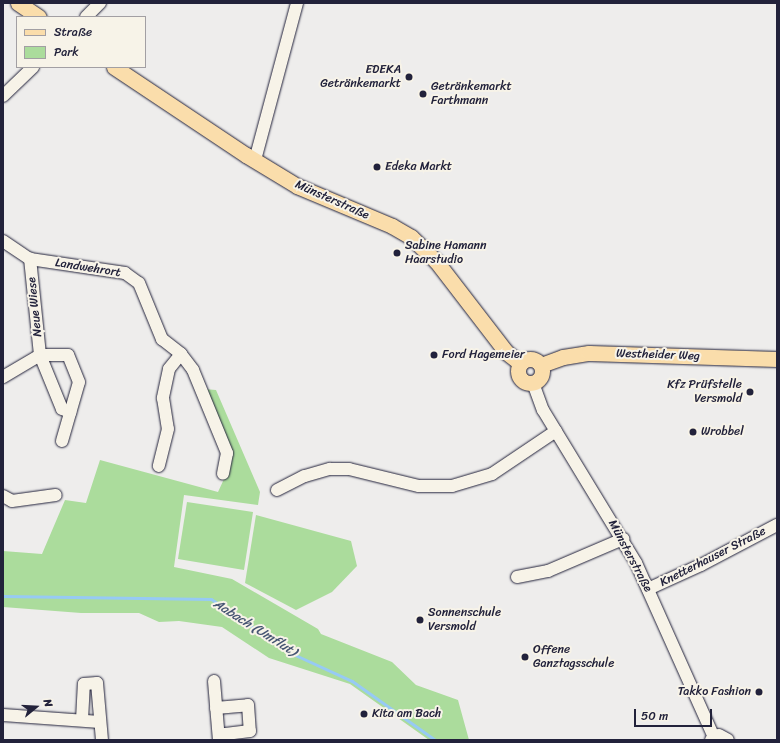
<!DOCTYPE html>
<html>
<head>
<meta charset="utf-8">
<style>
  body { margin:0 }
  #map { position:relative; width:780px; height:743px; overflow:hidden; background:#eeedec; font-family:Sriracha,sans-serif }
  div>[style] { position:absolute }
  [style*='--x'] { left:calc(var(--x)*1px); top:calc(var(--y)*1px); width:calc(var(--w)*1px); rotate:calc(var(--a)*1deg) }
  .green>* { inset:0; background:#abdc9c }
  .stream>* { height:3px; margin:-1.5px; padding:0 1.5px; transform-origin:1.5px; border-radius:1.5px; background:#97caf4 }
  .roads { filter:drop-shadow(0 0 1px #22223b) drop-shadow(0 0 1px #22223b) }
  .minor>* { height:12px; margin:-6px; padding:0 6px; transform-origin:6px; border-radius:6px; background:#f7f3e8 }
  .major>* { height:15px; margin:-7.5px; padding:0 7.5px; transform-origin:7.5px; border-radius:7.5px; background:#faddab }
  .major>.ring { margin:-7.5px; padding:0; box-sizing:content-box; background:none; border:15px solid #faddab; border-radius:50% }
  .dots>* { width:11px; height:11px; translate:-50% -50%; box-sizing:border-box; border:2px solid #f7f3e8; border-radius:50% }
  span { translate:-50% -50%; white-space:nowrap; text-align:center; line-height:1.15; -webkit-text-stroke:4px #f7f3e8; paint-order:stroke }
  .poi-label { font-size:12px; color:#22223b }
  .right { translate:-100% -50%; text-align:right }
  .left { translate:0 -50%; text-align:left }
  .street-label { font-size:12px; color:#22223b }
  .water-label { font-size:13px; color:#455472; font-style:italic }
  .frame { position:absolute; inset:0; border:4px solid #22223b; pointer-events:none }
  .legend { position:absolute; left:16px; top:16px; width:130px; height:52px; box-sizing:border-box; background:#f7f3e8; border:1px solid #a29fa3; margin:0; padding:5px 7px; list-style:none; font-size:12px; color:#22223b }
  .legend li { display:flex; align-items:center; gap:8px; height:20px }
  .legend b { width:20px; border:1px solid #a29fa3 }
  .north { position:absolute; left:16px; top:687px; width:40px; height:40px; -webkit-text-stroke:3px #f7f3e8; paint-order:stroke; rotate:72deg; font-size:11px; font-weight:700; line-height:16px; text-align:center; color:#22223b }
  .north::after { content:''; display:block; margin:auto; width:14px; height:18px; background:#22223b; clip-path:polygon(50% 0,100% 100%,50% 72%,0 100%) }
  .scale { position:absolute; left:634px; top:709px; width:78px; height:18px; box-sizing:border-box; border:2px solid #22223b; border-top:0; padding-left:5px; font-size:12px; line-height:14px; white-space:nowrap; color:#22223b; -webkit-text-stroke:3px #f7f3e8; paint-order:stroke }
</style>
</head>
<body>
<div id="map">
  <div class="green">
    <i style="clip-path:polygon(204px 389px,216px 390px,260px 492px,258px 505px,184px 495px,174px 567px,232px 579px,318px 629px,321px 634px,392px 662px,416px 685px,458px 700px,469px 740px,429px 740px,350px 684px,269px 658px,222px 627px,179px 621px,159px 622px,139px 613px,81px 613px,3px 607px,3px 551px,42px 554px,65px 500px,86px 503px,100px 460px,218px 492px,224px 479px,230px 453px)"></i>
    <i style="clip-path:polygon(187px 502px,253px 512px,244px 570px,178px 559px)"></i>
    <i style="clip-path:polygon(256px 515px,351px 541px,357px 566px,332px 592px,296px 610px,245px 583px)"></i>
  </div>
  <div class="stream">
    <i style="--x:3;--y:596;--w:208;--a:0.8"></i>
    <i style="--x:211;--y:599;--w:99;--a:33.9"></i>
    <i style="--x:293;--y:654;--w:65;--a:24.6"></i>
    <i style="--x:352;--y:681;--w:102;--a:35.4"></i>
  </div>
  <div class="roads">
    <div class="minor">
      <i style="--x:86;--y:17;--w:20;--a:-45"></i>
      <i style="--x:3;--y:96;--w:42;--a:-44"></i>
      <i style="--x:255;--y:160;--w:163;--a:-75"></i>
      <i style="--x:3;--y:241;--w:32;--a:34"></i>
      <i style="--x:30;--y:259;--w:96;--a:8.4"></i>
      <i style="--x:125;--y:273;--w:17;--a:36"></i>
      <i style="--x:139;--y:283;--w:61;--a:67.7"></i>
      <i style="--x:162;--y:339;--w:24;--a:38"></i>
      <i style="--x:181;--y:354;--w:19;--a:129"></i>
      <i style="--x:169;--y:369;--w:30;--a:102"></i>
      <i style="--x:163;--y:398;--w:31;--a:81"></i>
      <i style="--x:168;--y:429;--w:38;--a:104"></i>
      <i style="--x:181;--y:354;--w:20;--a:53"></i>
      <i style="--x:193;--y:370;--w:90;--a:67.7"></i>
      <i style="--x:227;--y:453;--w:21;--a:101"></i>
      <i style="--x:3;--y:377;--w:43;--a:-30.7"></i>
      <i style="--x:40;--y:355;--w:97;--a:-95.9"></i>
      <i style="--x:533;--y:383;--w:29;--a:70"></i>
      <i style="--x:543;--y:410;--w:179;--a:58.7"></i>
      <i style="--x:636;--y:563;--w:191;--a:65.9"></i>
      <i style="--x:62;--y:441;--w:61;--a:-73.9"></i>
      <i style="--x:79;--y:382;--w:29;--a:-112"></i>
      <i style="--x:68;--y:355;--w:28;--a:180"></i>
      <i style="--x:40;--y:355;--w:58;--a:67.8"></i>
      <i style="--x:62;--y:409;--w:9;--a:21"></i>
      <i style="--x:277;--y:490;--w:31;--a:-27"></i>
      <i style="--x:305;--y:476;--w:26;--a:-16"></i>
      <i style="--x:330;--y:469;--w:19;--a:0"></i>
      <i style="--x:349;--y:469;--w:72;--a:13.7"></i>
      <i style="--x:419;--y:486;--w:33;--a:0"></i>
      <i style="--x:452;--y:486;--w:42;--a:-16.7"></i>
      <i style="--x:492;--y:474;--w:77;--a:-33.9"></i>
      <i style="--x:3;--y:496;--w:10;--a:29"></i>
      <i style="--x:12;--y:501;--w:44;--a:-7.8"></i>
      <i style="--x:517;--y:577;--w:32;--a:-11"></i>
      <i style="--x:548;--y:571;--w:82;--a:-23.1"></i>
      <i style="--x:648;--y:589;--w:58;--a:-24.4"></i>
      <i style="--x:701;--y:565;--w:86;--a:-27.8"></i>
      <i style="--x:214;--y:681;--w:59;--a:85.2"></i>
      <i style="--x:216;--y:708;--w:32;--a:-5"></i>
      <i style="--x:248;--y:705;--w:26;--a:86"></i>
      <i style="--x:250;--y:731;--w:31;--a:173"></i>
      <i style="--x:3;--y:715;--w:97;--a:4.1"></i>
      <i style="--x:82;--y:720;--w:36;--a:-87"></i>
      <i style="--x:84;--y:684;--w:13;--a:-4"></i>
      <i style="--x:97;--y:683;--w:57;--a:85"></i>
      <i style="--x:711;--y:740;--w:9;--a:-32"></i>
      <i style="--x:719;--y:735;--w:10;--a:29"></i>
    </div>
    <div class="major">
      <i style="--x:18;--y:3;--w:25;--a:34"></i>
      <i style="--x:114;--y:67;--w:159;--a:33.7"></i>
      <i style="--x:246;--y:155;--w:60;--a:31.3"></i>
      <i style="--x:297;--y:186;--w:103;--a:22.8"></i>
      <i style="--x:392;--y:226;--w:22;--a:30"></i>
      <i style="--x:411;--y:237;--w:35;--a:44"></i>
      <i style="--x:436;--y:261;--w:115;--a:52.4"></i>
      <i style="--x:506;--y:352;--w:18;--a:38"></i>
      <i class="ring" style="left:518px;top:359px;width:9px;height:9px"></i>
      <i style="--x:541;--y:365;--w:23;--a:-20"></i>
      <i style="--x:563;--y:357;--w:26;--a:-9"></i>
      <i style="--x:589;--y:353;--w:188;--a:1.8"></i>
    </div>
  </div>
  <div class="dots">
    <i style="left:409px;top:77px;background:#22223b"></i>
    <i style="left:423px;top:94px;background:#22223b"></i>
    <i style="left:377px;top:167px;background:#22223b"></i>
    <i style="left:397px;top:253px;background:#22223b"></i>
    <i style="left:434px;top:355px;background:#22223b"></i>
    <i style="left:750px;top:392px;background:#22223b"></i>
    <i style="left:693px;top:432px;background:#22223b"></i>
    <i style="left:420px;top:620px;background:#22223b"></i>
    <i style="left:525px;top:657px;background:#22223b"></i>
    <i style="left:759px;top:692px;background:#22223b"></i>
    <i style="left:364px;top:714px;background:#22223b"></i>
  </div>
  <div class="poi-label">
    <span class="right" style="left:401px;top:77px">EDEKA<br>Getränkemarkt</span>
    <span class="left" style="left:431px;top:94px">Getränkemarkt<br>Farthmann</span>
    <span class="left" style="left:385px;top:167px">Edeka Markt</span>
    <span class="left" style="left:405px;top:253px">Sabine Hamann<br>Haarstudio</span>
    <span class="left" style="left:442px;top:355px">Ford Hagemeier</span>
    <span class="right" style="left:742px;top:392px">Kfz Prüfstelle<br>Versmold</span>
    <span class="left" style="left:701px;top:432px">Wrobbel</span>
    <span class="left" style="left:428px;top:620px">Sonnenschule<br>Versmold</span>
    <span class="left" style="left:533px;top:657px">Offene<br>Ganztagsschule</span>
    <span class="right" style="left:751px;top:692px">Takko Fashion</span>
    <span class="left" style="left:372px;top:714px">Kita am Bach</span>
  </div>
  <div class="street-label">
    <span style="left:332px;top:200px;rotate:24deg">Münsterstraße</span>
    <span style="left:88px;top:268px;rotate:9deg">Landwehrort</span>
    <span style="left:35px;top:307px;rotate:-96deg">Neue Wiese</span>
    <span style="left:658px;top:355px;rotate:2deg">Westheider Weg</span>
    <span style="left:630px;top:556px;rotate:62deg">Münsterstraße</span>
    <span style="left:713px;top:557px;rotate:-27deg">Knetterhauser Straße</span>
  </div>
  <div class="water-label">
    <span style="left:255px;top:628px;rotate:32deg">Aabach (Umflut)</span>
  </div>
  <div class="frame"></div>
  <ul class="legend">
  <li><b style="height:5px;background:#faddab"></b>Straße</li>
  <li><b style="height:11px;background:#abdc9c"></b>Park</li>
  </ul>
  <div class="north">N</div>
  <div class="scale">50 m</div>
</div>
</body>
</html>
